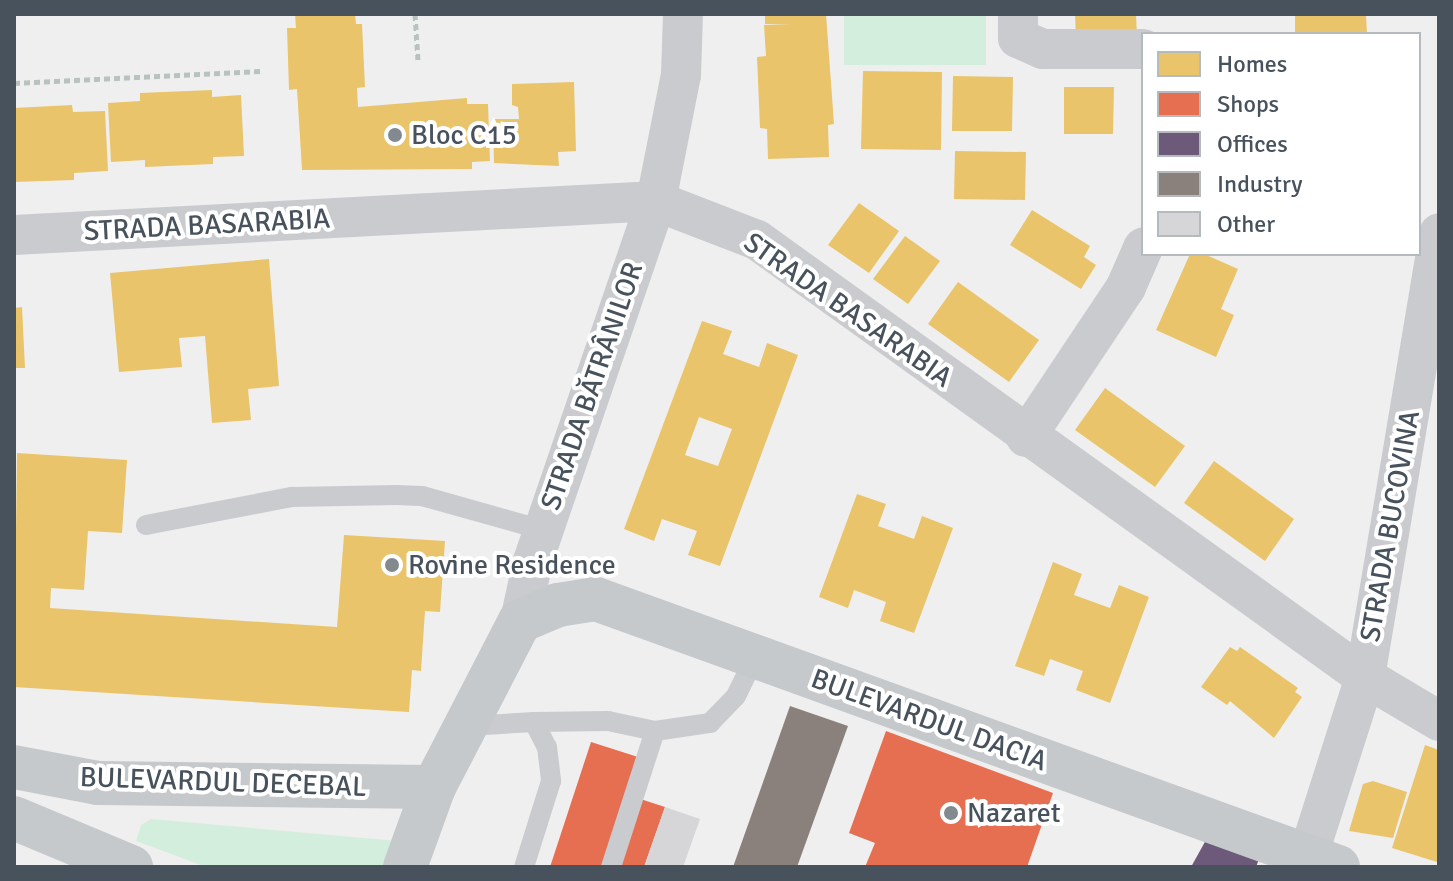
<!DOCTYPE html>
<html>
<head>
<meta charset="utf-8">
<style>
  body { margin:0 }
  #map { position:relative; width:1453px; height:881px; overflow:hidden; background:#f0efef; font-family:Signika,sans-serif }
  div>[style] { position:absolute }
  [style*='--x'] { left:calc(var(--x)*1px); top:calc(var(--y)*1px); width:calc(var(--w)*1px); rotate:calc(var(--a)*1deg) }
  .green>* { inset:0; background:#d4eedd }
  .homes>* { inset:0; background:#e9c46a }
  .shops>* { inset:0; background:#e76f51 }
  .offices>* { inset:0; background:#6d597a }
  .industry>* { inset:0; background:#8a817c }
  .building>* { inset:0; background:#d6d6d8 }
  .path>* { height:5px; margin-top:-2.5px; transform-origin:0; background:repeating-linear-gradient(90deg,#b8c3bf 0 6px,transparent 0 10px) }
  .service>* { height:20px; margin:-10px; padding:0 10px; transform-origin:10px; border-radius:10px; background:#c9cbce }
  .minor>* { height:40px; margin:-20px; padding:0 20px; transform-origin:20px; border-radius:20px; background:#c9cbce }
  .primary>* { height:44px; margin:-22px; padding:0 22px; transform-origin:22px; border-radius:22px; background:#c6c9cc }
  .dots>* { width:22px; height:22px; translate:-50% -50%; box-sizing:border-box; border:4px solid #fff; border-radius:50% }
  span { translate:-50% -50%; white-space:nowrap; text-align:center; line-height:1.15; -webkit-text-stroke:8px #fff; paint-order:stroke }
  .poi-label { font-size:28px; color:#47525c }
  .left { translate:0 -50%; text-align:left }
  .street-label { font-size:28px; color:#47525c }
  .frame { position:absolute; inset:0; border:16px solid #47525c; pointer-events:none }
  .legend { position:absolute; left:1141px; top:32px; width:280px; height:224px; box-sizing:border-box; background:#fff; border:2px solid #b5babe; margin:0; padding:10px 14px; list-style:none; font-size:24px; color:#47525c }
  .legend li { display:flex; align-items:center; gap:16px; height:40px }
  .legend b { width:40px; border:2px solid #b5babe }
</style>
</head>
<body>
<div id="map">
  <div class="green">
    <i style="clip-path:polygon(844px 14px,986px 14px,986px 65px,844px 65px)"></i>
    <i style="clip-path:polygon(151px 819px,398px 841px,388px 867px,206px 867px,136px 841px,141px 825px)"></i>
  </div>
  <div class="homes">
    <i style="clip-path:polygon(295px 14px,355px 14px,356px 24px,362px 24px,365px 87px,357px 88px,358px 107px,467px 98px,467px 104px,488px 104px,490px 161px,472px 162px,472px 169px,302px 170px,297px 89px,289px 90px,287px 28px,296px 28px)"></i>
    <i style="clip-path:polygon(765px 14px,826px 14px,834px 124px,828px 125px,829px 157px,768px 159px,767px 129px,760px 128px,757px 57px,766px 56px,764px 25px,790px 24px,765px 24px)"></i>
    <i style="clip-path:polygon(1075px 14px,1136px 14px,1137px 38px,1076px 40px)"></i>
    <i style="clip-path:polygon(1295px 14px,1366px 14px,1367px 34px,1295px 34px)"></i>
    <i style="clip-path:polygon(863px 71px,942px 72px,941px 150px,861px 149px)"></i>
    <i style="clip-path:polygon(953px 76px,1013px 77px,1012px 131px,952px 131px)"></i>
    <i style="clip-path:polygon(574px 82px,576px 151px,558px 152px,559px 166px,494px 163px,493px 119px,519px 119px,518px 107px,512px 105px,512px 84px)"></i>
    <i style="clip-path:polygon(1064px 87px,1114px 87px,1113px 134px,1064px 134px)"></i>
    <i style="clip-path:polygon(212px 90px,212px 97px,241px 95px,244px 156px,213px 157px,213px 164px,145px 167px,145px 160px,111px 162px,108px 103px,140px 101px,140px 93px)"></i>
    <i style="clip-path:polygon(72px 105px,73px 112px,105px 111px,108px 171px,74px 173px,74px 180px,14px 182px,14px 108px)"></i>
    <i style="clip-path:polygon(955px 151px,1026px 152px,1025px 200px,954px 199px)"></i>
    <i style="clip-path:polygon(859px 203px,899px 231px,869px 273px,828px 245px)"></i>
    <i style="clip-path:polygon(1032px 210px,1090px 246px,1084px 257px,1096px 265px,1081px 289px,1010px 245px)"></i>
    <i style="clip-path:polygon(905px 236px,940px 261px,908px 304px,873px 279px)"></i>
    <i style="clip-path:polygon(1190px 254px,1204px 254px,1238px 269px,1221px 309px,1234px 315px,1216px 357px,1156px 330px)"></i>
    <i style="clip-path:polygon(269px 259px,279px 386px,248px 389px,251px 420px,212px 423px,205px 336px,179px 338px,182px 367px,119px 372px,110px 273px)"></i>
    <i style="clip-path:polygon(958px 282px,1039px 340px,1009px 382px,928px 324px)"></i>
    <i style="clip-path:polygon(22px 307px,25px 368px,14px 368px,14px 308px)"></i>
    <i style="clip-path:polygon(evenodd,702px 321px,732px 331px,723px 354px,759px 367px,767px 343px,798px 355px,720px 566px,688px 555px,697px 531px,662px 519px,654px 541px,624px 529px,702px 321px,699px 417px,732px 429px,718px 466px,685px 455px,699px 417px)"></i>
    <i style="clip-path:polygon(1105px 388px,1185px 446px,1155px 487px,1075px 430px)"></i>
    <i style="clip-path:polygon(17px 453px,127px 460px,122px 533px,88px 531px,84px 590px,51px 588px,50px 608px,337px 627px,344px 535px,445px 541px,440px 612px,425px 611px,421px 671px,412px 670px,409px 712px,14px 687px)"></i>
    <i style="clip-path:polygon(1214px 461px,1294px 519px,1265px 561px,1184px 503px)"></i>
    <i style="clip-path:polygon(857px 494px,886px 504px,878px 526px,914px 539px,922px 516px,953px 528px,914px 633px,880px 621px,886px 602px,854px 590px,848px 608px,819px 597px)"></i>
    <i style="clip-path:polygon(1053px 562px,1082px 574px,1074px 595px,1110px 608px,1119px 585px,1149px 597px,1110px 703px,1076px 690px,1083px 671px,1050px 659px,1044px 676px,1015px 666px)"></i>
    <i style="clip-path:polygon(1230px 647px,1237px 651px,1240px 647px,1298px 688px,1295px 692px,1302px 697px,1274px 738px,1230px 701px,1227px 705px,1201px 687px)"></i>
    <i style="clip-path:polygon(1425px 745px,1439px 750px,1437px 862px,1392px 848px)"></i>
    <i style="clip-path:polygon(1373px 781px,1407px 792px,1393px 838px,1349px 831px,1363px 784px)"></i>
  </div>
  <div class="shops">
    <i style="clip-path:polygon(886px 731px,1053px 793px,1027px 867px,865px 867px,875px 843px,849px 833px)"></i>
    <i style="clip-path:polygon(591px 742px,638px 757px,625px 794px,665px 807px,644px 867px,550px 867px)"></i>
  </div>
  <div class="offices">
    <i style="clip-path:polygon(1206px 840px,1259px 859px,1256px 867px,1191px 867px)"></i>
  </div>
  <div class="industry">
    <i style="clip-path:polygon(790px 706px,848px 726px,797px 867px,733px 867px)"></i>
  </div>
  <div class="building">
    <i style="clip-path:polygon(665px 807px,700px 819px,683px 867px,644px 867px)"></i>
  </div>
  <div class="path">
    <i style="--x:415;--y:14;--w:46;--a:86.3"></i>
    <i style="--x:14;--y:83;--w:247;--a:-2.8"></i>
  </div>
  <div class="service">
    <i style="--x:146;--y:525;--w:149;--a:-10.9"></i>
    <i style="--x:292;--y:497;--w:104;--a:-1.1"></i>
    <i style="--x:396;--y:495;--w:26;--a:2"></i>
    <i style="--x:422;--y:496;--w:126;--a:15.7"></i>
    <i style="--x:534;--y:722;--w:74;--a:-0.8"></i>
    <i style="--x:608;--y:721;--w:48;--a:12"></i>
    <i style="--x:655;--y:731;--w:56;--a:-8.3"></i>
    <i style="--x:710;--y:723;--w:37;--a:-46"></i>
    <i style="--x:736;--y:696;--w:43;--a:-64"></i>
    <i style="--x:467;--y:726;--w:67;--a:-3.4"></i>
    <i style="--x:534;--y:722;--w:28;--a:63"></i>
    <i style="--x:547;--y:747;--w:34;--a:83"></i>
    <i style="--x:551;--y:781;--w:90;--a:107.4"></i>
    <i style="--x:611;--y:867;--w:143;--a:-72.1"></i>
  </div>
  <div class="minor">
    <i style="--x:1018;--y:14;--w:24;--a:90"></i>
    <i style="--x:1018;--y:38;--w:27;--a:24"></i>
    <i style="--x:1043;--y:49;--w:100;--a:0"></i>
    <i style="--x:14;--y:235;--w:643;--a:-3.03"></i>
    <i style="--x:656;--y:201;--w:108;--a:21.1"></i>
    <i style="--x:757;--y:240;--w:749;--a:35.71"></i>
    <i style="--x:1365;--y:677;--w:86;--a:30.7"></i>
    <i style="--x:1026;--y:437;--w:180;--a:-56.3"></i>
    <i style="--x:1126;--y:287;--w:43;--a:-66.4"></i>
    <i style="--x:520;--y:621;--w:61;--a:-77.8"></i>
    <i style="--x:533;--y:561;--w:380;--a:-71.1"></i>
    <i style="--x:656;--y:201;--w:128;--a:-78.8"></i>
    <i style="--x:681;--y:75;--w:61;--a:-88.1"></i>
    <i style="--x:1308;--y:856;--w:188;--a:-72.3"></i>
    <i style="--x:1365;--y:677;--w:450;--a:-80.5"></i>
  </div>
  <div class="primary">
    <i style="--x:14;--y:767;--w:86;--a:10.8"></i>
    <i style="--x:98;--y:783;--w:336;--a:0.7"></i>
    <i style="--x:14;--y:818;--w:127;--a:22.7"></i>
    <i style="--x:405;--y:867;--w:85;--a:-70.1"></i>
    <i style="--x:434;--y:787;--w:187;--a:-62.6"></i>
    <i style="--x:520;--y:621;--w:41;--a:-22.8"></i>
    <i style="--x:558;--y:605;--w:38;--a:-9"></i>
    <i style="--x:596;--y:599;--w:789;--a:19.86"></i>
  </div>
  <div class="dots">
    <i style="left:395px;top:135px;background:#82898f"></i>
    <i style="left:392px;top:565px;background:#82898f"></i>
    <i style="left:951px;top:813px;background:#82898f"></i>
  </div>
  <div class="poi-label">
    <span class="left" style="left:411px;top:135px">Bloc C15</span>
    <span class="left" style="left:408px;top:565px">Rovine Residence</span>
    <span class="left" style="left:967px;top:813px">Nazaret</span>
  </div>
  <div class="street-label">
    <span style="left:207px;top:225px;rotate:-3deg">STRADA BASARABIA</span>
    <span style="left:848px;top:310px;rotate:35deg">STRADA BASARABIA</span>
    <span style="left:592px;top:386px;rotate:-71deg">STRADA BĂTRÂNILOR</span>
    <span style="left:1390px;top:526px;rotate:-80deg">STRADA BUCOVINA</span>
    <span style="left:929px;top:720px;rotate:20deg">BULEVARDUL DACIA</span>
    <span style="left:223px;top:782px;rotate:2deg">BULEVARDUL DECEBAL</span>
  </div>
  <div class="frame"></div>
  <ul class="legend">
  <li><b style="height:22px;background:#e9c46a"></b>Homes</li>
  <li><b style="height:22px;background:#e76f51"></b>Shops</li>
  <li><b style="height:22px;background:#6d597a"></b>Offices</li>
  <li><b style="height:22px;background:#8a817c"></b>Industry</li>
  <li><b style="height:22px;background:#d6d6d8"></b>Other</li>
  </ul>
</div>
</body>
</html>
